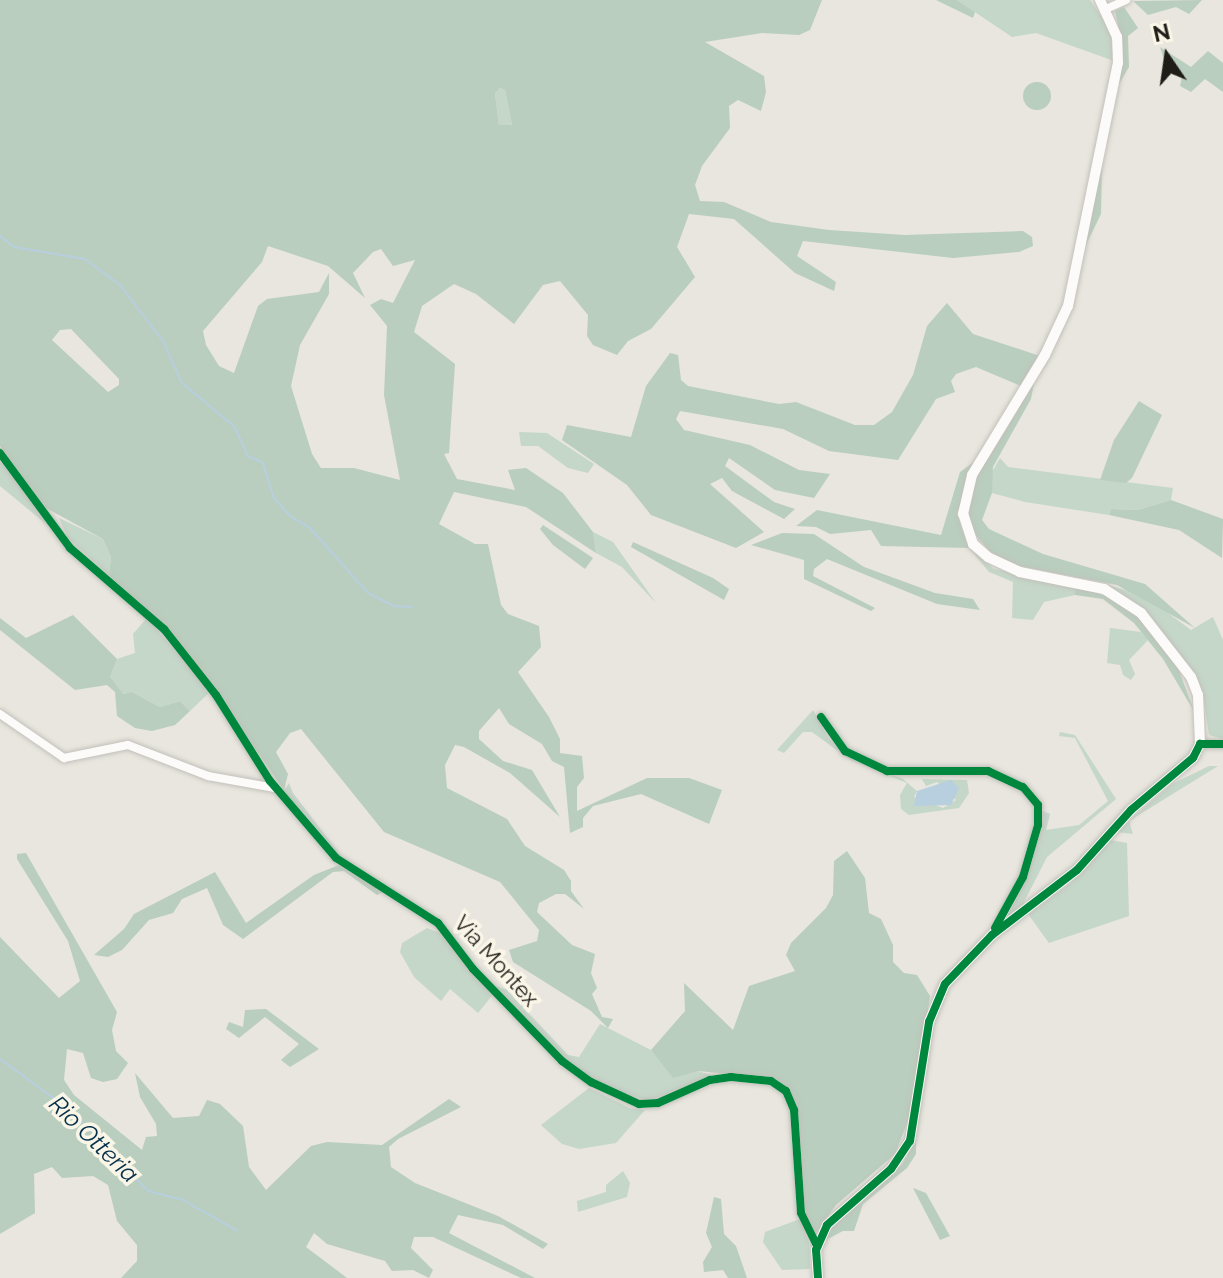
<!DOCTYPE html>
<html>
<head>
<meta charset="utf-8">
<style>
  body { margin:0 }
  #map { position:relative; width:1223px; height:1278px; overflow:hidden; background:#e8e6de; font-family:Raleway,sans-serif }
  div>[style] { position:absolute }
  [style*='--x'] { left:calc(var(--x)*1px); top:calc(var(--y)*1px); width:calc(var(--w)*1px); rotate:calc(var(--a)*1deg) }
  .green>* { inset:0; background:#c5d7c9 }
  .forest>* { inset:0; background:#b9cebe }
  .round { border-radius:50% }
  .water>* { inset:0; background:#b7cfdf }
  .stream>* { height:2px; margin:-1px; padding:0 1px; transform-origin:1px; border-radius:1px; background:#b7cfdf }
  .roads { filter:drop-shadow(0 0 2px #c2c0ba) drop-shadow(0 0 2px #c2c0ba) }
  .minor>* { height:8px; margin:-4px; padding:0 4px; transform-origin:4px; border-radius:4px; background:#fcfbfa }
  .major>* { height:10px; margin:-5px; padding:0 5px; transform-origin:5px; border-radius:5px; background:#fcfbfa }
  .cycleway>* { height:8px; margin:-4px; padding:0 4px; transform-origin:4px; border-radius:4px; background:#00873e }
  span { translate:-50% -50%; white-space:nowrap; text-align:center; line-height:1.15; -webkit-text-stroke:7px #faf6e7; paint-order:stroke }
  .street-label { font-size:22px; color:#1e1d18 }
  .water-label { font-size:24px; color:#04304b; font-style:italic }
  .north { position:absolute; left:1127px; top:16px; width:80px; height:80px; -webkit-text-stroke:6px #faf6e7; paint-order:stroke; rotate:347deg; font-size:22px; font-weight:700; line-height:32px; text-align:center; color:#1e1d18 }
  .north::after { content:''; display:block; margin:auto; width:28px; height:36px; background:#1e1d18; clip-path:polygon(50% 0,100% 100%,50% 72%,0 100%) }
</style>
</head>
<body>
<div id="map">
  <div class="green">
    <i style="clip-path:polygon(957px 0,1090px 0,1110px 29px,1114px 61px,1036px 33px,1012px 37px)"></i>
    <i style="clip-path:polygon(500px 88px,505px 90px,512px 125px,499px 126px,495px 92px)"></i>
    <i style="clip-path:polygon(519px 432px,547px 433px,594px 464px,588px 473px,568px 468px,538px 446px,521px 446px)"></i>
    <i style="clip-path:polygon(1000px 458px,1008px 467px,1173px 488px,1171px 500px,1138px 510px,1111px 509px,1109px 515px,1025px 502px,992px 493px,991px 474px)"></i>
    <i style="clip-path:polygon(0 462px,9px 470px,52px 529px,0 486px)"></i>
    <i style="clip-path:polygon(59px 518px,103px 539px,111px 557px,109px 575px,68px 538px)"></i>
    <i style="clip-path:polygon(593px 532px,613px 542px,656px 603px,622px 567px,596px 553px)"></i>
    <i style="clip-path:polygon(969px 548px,994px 569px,1075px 586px,1075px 595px,1044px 602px,1033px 620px,1012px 618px,1013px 582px,989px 572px)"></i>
    <i style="clip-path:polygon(1099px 583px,1142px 594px,1191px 630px,1213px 617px,1223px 640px,1223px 739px,1209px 735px,1203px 695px,1183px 658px,1140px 607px)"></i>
    <i style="clip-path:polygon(147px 618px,210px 692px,190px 711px,180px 701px,160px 707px,132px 692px,123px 694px,113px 684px,110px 677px,117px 659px,135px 653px,133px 634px)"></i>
    <i style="clip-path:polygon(1110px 628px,1141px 632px,1148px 640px,1129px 660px,1135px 674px,1131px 680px,1123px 675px,1120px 665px,1107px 663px)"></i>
    <i style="clip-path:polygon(813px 710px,828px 738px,843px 752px,903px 779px,917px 791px,914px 797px,943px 808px,956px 800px,937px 782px,926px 786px,922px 779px,967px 780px,969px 793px,959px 808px,909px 815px,901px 809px,900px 795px,907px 783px,850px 760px,812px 732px,803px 732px,784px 753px,777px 750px)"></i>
    <i style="clip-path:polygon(1060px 732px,1075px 735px,1116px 799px,1047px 857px,1020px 910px,1003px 922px,1032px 862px,1043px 811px,1050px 814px,1046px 830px,1079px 825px,1108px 801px,1075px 738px,1059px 736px)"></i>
    <i style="clip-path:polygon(1209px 766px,1218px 766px,1129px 821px,1133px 834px,1116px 832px,1172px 784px)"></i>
    <i style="clip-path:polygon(289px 783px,293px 793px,342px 857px,284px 791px)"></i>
    <i style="clip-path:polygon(1110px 840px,1127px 843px,1129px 916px,1049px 943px,1028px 914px,1071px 883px)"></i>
    <i style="clip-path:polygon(427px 928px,445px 935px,468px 970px,494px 993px,478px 1013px,450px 989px,441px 1001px,414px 977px,400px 952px,402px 943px)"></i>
    <i style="clip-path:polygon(495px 986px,506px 989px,568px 1055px,579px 1057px,600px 1024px,651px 1050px,673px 1077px,698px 1071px,711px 1075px,649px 1101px,606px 1087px,567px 1061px)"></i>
    <i style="clip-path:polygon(589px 1088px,630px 1108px,645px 1110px,616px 1143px,579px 1149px,562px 1144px,541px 1125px)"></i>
    <i style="clip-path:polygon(623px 1171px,630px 1183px,627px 1197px,578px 1212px,577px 1201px,606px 1192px,606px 1185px)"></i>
    <i style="clip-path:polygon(800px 1219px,809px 1243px,810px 1269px,782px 1270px,763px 1242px,765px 1232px)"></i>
  </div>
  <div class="forest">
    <i style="clip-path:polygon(evenodd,0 0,822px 0,810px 30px,799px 35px,762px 33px,705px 42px,764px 76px,766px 92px,761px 111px,738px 100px,729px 106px,730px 128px,702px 166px,695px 185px,700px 201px,724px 202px,771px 222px,829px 230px,905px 235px,1023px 231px,1032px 237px,1033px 246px,1019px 252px,953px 258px,803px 241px,797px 256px,836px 282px,834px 291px,795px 273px,734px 219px,689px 214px,677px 247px,695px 277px,651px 329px,628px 341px,617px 355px,593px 345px,587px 336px,588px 315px,560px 281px,543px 285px,514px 324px,476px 294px,454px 284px,422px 306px,414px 332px,455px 364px,449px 453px,444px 454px,457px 479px,515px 490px,508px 470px,526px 468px,563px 493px,593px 532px,596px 553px,526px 507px,454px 492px,439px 524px,475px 544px,488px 544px,501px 605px,508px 614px,539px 626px,541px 647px,518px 672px,549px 717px,560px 739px,560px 753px,582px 756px,584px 778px,577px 787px,577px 811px,647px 778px,689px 778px,722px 790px,709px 824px,641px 794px,593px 806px,583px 818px,583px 827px,570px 833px,564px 767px,552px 761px,542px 744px,509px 724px,499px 708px,479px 731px,479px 739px,503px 761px,532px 770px,560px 817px,510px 773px,464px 747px,455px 745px,445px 765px,447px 788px,507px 819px,525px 846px,564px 870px,571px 881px,571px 891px,584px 909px,565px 894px,556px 894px,539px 903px,537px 912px,572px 945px,595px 954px,591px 973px,597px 988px,592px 994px,602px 1017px,613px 1019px,608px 1028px,591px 1011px,513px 962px,509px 950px,537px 941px,539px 930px,500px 882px,384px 832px,301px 729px,290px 733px,276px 752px,288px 774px,284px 790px,187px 651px,109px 575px,111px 557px,103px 539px,46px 508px,0 446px,0 0,500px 88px,505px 90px,512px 125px,499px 125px,495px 93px,500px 88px,0 0,268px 246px,328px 266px,365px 298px,353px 273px,373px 252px,381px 249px,393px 266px,415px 260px,393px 303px,381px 299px,370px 305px,387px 326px,384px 395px,400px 480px,354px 468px,321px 468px,312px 454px,291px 386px,300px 345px,329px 294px,329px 273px,319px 292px,267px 299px,258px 306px,234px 373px,219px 366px,206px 345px,203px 331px,262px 262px,268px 246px,0 0,71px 329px,119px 379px,119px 385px,108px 392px,52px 340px,60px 330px,71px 329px)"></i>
    <i style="clip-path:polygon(936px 0,957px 0,975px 12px,973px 18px)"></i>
    <i style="clip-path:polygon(1202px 0,1189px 14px,1176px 7px,1148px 15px,1133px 1px)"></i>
    <i style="clip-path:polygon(1124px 7px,1138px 28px,1128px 36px,1129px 67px,1119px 84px,1123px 48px,1115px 11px)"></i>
    <i style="clip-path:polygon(1160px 47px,1191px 67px,1208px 51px,1223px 63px,1223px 92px,1205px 79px,1191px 92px,1180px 86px,1182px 77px,1165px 63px)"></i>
    <i class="round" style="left:1023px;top:82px;width:28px;height:28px"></i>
    <i style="clip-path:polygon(1102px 165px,1101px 214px,1085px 247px)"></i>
    <i style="clip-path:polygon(947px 303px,973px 334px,1040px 356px,1021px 386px,976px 367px,956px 374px,951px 381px,955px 392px,936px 399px,898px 460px,829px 451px,783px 429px,680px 411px,676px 419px,684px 430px,750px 445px,799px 470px,830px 474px,814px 498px,775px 490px,729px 458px,725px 466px,774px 502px,795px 509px,784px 519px,732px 491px,722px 478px,710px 484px,764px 532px,736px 548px,651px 515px,627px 485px,562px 440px,567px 425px,631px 437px,646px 386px,670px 353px,678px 355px,681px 380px,688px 386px,779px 404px,796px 402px,855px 425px,874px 425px,892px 412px,913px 375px,927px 326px)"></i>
    <i style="clip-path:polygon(1034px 383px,1031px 399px,993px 467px,992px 493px,982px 520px,989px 529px,1043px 554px,1145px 584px,1195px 628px,1117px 585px,1019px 566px,992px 554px,973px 532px,967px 507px,974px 481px)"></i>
    <i style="clip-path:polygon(1139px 401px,1162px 415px,1132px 478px,1126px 483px,1100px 480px,1114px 440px)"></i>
    <i style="clip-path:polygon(974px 462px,957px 514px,969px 548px,881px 546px,871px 530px,830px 534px,816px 527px,796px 526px,817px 510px,941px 535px,960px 472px)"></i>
    <i style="clip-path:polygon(1171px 500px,1223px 519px,1222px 558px,1179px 530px,1109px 515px,1111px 509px,1138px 510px)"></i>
    <i style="clip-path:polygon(543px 525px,593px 558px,585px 569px,553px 545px,540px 529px)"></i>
    <i style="clip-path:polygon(782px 533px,814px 534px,864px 567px,935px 593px,973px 599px,980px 610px,937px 604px,827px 559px,814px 569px,813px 576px,875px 608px,871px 611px,804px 579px,804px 560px,751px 545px)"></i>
    <i style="clip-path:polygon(633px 542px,713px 578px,729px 589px,724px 600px,631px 547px)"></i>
    <i style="clip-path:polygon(1075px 586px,1118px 600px,1135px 614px,1176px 663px,1195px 713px,1163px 659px,1134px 623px,1103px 599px,1075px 595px)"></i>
    <i style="clip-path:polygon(73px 615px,117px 659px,110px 677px,123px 694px,132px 692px,160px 707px,180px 701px,190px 711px,175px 725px,152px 731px,135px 728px,117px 716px,115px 692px,107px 685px,75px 690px,0 630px,0 618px,26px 638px)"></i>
    <i style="clip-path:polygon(847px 851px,865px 878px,869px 913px,881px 919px,893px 945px,893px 962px,904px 973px,917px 975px,930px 996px,913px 1108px,895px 1154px,836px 1205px,815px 1234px,803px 1208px,791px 1092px,772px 1078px,698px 1071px,673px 1078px,651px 1050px,685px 1011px,684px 983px,733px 1030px,749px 986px,795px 971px,786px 955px,791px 943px,826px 908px,833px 895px,834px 861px)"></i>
    <i style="clip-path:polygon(26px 853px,117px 1012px,112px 1030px,116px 1051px,128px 1063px,117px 1079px,103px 1082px,91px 1078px,83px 1053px,67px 1049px,64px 1080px,74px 1095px,142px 1150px,146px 1137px,157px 1136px,156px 1124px,140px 1097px,135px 1073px,173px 1118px,199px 1116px,207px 1100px,220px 1104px,243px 1126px,249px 1167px,266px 1190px,311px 1146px,327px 1142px,382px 1145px,449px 1099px,461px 1107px,398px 1139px,389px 1147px,391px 1167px,415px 1183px,498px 1216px,548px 1244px,543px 1249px,503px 1225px,458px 1215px,449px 1233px,535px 1278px,521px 1278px,433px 1237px,414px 1237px,411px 1248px,433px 1270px,429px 1278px,413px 1270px,392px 1271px,385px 1261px,327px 1244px,314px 1233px,306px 1247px,347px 1278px,121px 1278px,137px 1261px,137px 1245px,117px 1221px,108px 1185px,93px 1176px,62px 1178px,52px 1167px,34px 1174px,35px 1213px,0 1234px,0 937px,59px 998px,80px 981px,68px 941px,17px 859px,17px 854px)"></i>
    <i style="clip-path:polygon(339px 865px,383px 892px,377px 895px,344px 871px,333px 872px,243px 939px,223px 925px,207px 888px,182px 899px,173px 913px,149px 920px,122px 950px,108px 957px,94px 955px,124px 929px,134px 914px,215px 872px,246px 923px,314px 875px)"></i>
    <i style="clip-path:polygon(266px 1009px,319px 1049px,290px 1067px,281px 1060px,299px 1044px,265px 1017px,239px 1038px,226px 1029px,229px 1022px,243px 1027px,245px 1010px)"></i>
    <i style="clip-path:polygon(916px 1140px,916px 1154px,907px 1168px,863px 1204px,854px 1231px,843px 1231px,824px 1241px,836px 1220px,902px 1165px)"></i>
    <i style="clip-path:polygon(913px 1188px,926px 1193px,950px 1236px,940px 1240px)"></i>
    <i style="clip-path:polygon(714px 1197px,721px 1199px,724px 1234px,736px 1246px,747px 1278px,728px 1278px,723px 1270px,704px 1272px,703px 1262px,712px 1247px,706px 1233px)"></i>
  </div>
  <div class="water">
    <i style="clip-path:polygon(951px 780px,959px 788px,951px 805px,914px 806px,917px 791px)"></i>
  </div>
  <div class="stream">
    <i style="--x:0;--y:236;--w:18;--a:38"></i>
    <i style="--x:14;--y:247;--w:72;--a:9.6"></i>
    <i style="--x:85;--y:259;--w:44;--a:36.6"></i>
    <i style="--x:120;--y:285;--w:71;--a:52.5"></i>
    <i style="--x:163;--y:341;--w:46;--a:65.7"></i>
    <i style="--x:182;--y:383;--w:67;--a:39.6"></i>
    <i style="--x:234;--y:426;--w:33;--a:65"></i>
    <i style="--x:248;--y:456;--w:17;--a:25"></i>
    <i style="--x:263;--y:463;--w:37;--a:73"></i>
    <i style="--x:274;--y:498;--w:24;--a:48"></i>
    <i style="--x:290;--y:516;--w:23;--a:31"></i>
    <i style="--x:310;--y:528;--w:87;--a:48.3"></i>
    <i style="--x:368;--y:593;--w:28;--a:27"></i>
    <i style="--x:393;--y:606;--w:19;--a:3"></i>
    <i style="--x:0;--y:1059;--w:92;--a:36.1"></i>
    <i style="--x:74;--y:1113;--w:108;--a:46.5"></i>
    <i style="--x:148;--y:1191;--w:34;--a:14"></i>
    <i style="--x:181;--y:1199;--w:63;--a:29.4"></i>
  </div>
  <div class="roads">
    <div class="minor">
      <i style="--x:1106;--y:9;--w:22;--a:-24"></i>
      <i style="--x:0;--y:453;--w:118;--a:53.6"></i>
      <i style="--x:70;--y:548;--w:124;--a:40.8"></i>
      <i style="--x:164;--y:629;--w:84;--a:51.8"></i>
      <i style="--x:216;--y:695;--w:102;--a:57.9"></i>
      <i style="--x:270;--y:781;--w:101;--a:49.4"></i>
      <i style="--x:336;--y:858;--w:121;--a:32.5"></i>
      <i style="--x:438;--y:923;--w:58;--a:52.7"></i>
      <i style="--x:473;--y:969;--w:128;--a:45.9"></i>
      <i style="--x:562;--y:1061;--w:36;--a:36"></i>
      <i style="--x:591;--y:1082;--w:53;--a:24.6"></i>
      <i style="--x:639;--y:1104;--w:19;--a:-3"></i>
      <i style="--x:658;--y:1103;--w:57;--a:-23.9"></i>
      <i style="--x:710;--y:1080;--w:21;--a:-8"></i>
      <i style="--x:731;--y:1077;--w:40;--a:5.7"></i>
      <i style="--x:771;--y:1081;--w:18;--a:34"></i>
      <i style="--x:786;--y:1091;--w:21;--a:67"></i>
      <i style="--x:794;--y:1110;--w:103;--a:86.1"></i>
      <i style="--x:801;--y:1213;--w:37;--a:64"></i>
      <i style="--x:0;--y:714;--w:78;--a:34.5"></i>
      <i style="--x:64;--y:758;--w:65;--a:-11.5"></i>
      <i style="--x:128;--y:745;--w:86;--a:21.2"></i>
      <i style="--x:208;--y:776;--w:68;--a:10.2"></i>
      <i style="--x:821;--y:717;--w:42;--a:54.8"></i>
      <i style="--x:845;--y:751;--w:47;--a:25.5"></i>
      <i style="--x:887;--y:771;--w:101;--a:0"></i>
      <i style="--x:988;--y:771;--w:38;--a:25"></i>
      <i style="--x:1023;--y:787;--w:23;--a:50"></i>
      <i style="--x:1038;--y:805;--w:20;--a:90"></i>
      <i style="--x:1038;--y:825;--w:54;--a:106.1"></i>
      <i style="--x:1023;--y:877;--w:61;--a:118.2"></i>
      <i style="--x:1200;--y:744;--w:23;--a:0"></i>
    </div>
    <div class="major">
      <i style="--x:818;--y:1278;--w:28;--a:-94"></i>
      <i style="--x:816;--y:1250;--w:27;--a:-66"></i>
      <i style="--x:827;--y:1225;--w:85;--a:-41.2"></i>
      <i style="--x:891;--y:1169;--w:34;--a:-56"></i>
      <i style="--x:910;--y:1141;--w:121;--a:-80.9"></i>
      <i style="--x:929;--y:1022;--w:41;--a:-67.2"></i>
      <i style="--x:945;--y:984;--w:68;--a:-46.2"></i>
      <i style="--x:992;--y:935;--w:107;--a:-37.4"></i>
      <i style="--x:1077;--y:870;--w:81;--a:-48"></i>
      <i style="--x:1131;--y:810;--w:81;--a:-40"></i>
      <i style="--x:1193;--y:758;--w:16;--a:-63"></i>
      <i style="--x:1200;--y:744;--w:49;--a:-92.3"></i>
      <i style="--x:1198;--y:695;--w:19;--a:-111"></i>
      <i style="--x:1191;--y:677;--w:81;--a:-128"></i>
      <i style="--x:1141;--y:613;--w:44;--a:-147"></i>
      <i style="--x:1104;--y:589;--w:86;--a:-168.6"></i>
      <i style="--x:1020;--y:572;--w:35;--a:-155"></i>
      <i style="--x:988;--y:557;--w:20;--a:-139"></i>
      <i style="--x:973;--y:544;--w:32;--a:-108"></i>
      <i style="--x:963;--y:514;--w:40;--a:-77"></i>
      <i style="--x:972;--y:475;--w:140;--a:-58.7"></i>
      <i style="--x:1045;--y:355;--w:54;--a:-64.9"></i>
      <i style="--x:1068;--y:306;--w:248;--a:-78.4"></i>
      <i style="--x:1118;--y:63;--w:26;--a:-92"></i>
      <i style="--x:1117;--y:37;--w:41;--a:-114.7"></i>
    </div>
  </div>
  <div class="cycleway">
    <i style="--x:0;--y:453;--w:118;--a:53.6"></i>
    <i style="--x:70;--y:548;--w:124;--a:40.8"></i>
    <i style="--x:164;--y:629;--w:84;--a:51.8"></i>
    <i style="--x:216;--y:695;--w:102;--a:57.9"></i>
    <i style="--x:270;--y:781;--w:101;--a:49.4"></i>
    <i style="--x:336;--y:858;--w:121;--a:32.5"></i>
    <i style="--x:438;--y:923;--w:58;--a:52.7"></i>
    <i style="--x:473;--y:969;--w:128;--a:45.9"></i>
    <i style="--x:562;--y:1061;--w:36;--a:36"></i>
    <i style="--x:591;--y:1082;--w:53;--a:24.6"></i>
    <i style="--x:639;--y:1104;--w:19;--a:-3"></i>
    <i style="--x:658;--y:1103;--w:57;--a:-23.9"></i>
    <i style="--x:710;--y:1080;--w:21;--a:-8"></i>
    <i style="--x:731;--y:1077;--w:40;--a:5.7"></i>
    <i style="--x:771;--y:1081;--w:18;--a:34"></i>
    <i style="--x:786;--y:1091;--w:21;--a:67"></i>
    <i style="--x:794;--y:1110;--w:103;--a:86.1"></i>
    <i style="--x:801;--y:1213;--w:37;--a:64"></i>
    <i style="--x:821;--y:717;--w:42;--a:54.8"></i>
    <i style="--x:845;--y:751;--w:47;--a:25.5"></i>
    <i style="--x:887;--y:771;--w:101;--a:0"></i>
    <i style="--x:988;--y:771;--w:38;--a:25"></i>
    <i style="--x:1023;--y:787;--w:23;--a:50"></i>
    <i style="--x:1038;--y:805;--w:20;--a:90"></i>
    <i style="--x:1038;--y:825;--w:54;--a:106.1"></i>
    <i style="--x:1023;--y:877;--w:58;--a:118.8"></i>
    <i style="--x:818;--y:1278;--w:28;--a:-94"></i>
    <i style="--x:816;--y:1250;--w:27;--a:-66"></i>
    <i style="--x:827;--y:1225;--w:85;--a:-41.2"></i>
    <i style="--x:891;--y:1169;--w:34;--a:-56"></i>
    <i style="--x:910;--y:1141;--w:121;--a:-80.9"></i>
    <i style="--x:929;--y:1022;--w:41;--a:-67.2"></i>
    <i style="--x:945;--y:984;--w:68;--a:-46.2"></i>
    <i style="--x:992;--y:935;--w:107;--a:-37.4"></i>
    <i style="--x:1077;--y:870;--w:81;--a:-48"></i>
    <i style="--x:1131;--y:810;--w:81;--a:-40"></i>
    <i style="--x:1193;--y:758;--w:16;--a:-63"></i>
    <i style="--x:1200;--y:744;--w:23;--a:0"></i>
  </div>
  <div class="street-label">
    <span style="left:496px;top:961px;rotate:48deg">Via Montex</span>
  </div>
  <div class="water-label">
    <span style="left:94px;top:1139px;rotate:44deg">Rio Otteria</span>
  </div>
  <div class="north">N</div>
</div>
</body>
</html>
